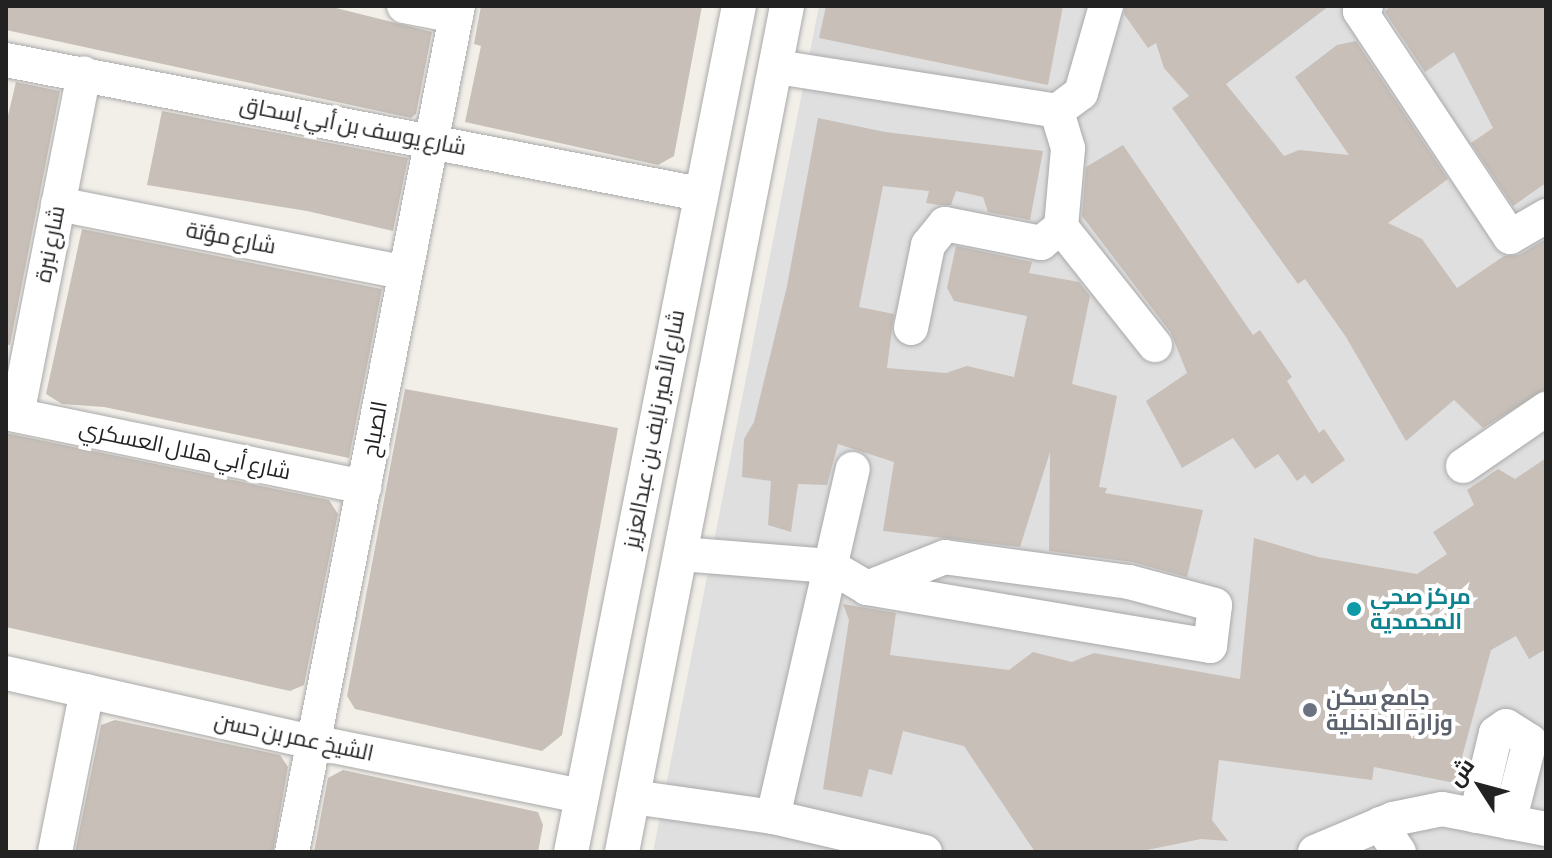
<!DOCTYPE html>
<html>
<head>
<meta charset="utf-8">
<style>
  body { margin:0 }
  #map { position:relative; width:1552px; height:858px; overflow:hidden; background:#f2efe9; font-family:"Asap Condensed",Cairo,sans-serif }
  div>[style] { position:absolute }
  [style*='--x'] { left:calc(var(--x)*1px); top:calc(var(--y)*1px); width:calc(var(--w)*1px); rotate:calc(var(--a)*1deg) }
  .residential>* { inset:0; background:#e0dfdf }
  .building>* { inset:0; background:#c7bfb8 }
  .roads { filter:drop-shadow(0 0 2px #a9a9a9) drop-shadow(0 0 2px #a9a9a9) }
  .minor>* { height:34px; margin:-17px; padding:0 17px; transform-origin:17px; border-radius:17px; background:#fff }
  .dots>* { width:22px; height:22px; translate:-50% -50%; box-sizing:border-box; border:4px solid #fff; border-radius:50% }
  span { translate:-50% -50%; white-space:nowrap; text-align:center; line-height:1.15; -webkit-text-stroke:8px #fff; paint-order:stroke }
  .street-label { font-size:22px; color:#222 }
  .culture-label { font-size:22px; color:#0d838f; font-weight:700 }
  .left { translate:0 -50%; text-align:left }
  .worship-label { font-size:22px; color:#5b616d; font-weight:700 }
  .frame { position:absolute; inset:0; border:8px solid #222; pointer-events:none }
  .north { position:absolute; left:1440px; top:746px; width:80px; height:80px; -webkit-text-stroke:6px #fff; paint-order:stroke; rotate:306deg; font-size:22px; font-weight:700; line-height:32px; text-align:center; color:#222 }
  .north::after { content:''; display:block; margin:auto; width:28px; height:36px; background:#222; clip-path:polygon(50% 0,100% 100%,50% 72%,0 100%) }
</style>
</head>
<body>
<div id="map">
  <div class="residential">
    <i style="clip-path:polygon(819px 6px,1546px 6px,1546px 852px,653px 852px)"></i>
  </div>
  <div class="building">
    <i style="clip-path:polygon(6px 6px,328px 6px,432px 32px,416px 114px,411px 118px,6px 30px)"></i>
    <i style="clip-path:polygon(481px 6px,702px 6px,674px 156px,658px 165px,465px 122px,481px 46px,474px 44px)"></i>
    <i style="clip-path:polygon(826px 6px,1063px 6px,1048px 85px,819px 38px)"></i>
    <i style="clip-path:polygon(1125px 6px,1329px 6px,1226px 84px,1284px 156px,1299px 150px,1349px 155px,1295px 77px,1337px 45px,1356px 41px,1448px 179px,1388px 223px,1422px 239px,1457px 288px,1504px 256px,1519px 255px,1546px 239px,1546px 389px,1483px 428px,1454px 400px,1406px 441px,1346px 337px,1305px 279px,1298px 284px,1172px 108px,1189px 96px,1164px 68px,1156px 43px,1148px 48px,1124px 14px)"></i>
    <i style="clip-path:polygon(1390px 6px,1546px 6px,1546px 183px,1513px 206px,1471px 143px,1493px 128px,1454px 52px,1425px 72px,1385px 12px)"></i>
    <i style="clip-path:polygon(16px 82px,60px 91px,10px 345px,6px 344px,6px 124px)"></i>
    <i style="clip-path:polygon(162px 111px,408px 158px,393px 231px,307px 211px,147px 185px)"></i>
    <i style="clip-path:polygon(818px 118px,885px 132px,1043px 151px,1030px 220px,988px 212px,983px 197px,956px 191px,951px 205px,939px 205px,926px 203px,929px 191px,883px 186px,859px 307px,894px 314px,887px 368px,946px 373px,967px 366px,1014px 377px,1027px 316px,954px 301px,947px 288px,956px 246px,1032px 262px,1029px 273px,1079px 282px,1090px 296px,1072px 384px,1117px 396px,1099px 487px,1107px 488px,1105px 493px,1203px 510px,1187px 577px,1132px 562px,1049px 551px,1050px 452px,1020px 547px,883px 531px,894px 462px,838px 444px,827px 485px,798px 484px,791px 532px,768px 525px,771px 481px,742px 477px,744px 439px,754px 422px,787px 286px)"></i>
    <i style="clip-path:polygon(1123px 145px,1253px 335px,1260px 330px,1292px 377px,1287px 381px,1319px 433px,1324px 429px,1345px 460px,1312px 484px,1305px 475px,1297px 481px,1278px 454px,1255px 469px,1233px 438px,1182px 468px,1146px 401px,1187px 373px,1171px 333px,1082px 216px,1086px 167px)"></i>
    <i style="clip-path:polygon(82px 229px,382px 289px,349px 458px,104px 407px,62px 404px,46px 394px)"></i>
    <i style="clip-path:polygon(405px 389px,618px 428px,562px 735px,542px 751px,355px 709px,347px 696px)"></i>
    <i style="clip-path:polygon(6px 433px,329px 500px,338px 514px,304px 685px,290px 691px,6px 627px)"></i>
    <i style="clip-path:polygon(1546px 458px,1546px 649px,1529px 659px,1516px 636px,1491px 650px,1455px 783px,1374px 767px,1372px 780px,1219px 760px,1212px 820px,1228px 841px,1201px 839px,1137px 852px,1035px 852px,964px 746px,903px 731px,892px 775px,869px 769px,862px 797px,823px 789px,849px 620px,843px 604px,896px 613px,890px 655px,1009px 670px,1033px 652px,1072px 662px,1094px 653px,1240px 679px,1254px 538px,1318px 557px,1417px 574px,1447px 554px,1433px 532px,1474px 505px,1467px 490px,1498px 469px,1515px 479px)"></i>
    <i style="clip-path:polygon(115px 720px,280px 755px,288px 767px,273px 852px,75px 852px,101px 725px)"></i>
    <i style="clip-path:polygon(343px 770px,538px 812px,543px 825px,538px 852px,314px 852px,328px 778px)"></i>
  </div>
  <div class="roads">
    <div class="minor">
      <i style="--x:404;--y:6;--w:53;--a:10.9"></i>
      <i style="--x:1366;--y:6;--w:8;--a:140"></i>
      <i style="--x:1360;--y:11;--w:271;--a:56.4"></i>
      <i style="--x:1510;--y:237;--w:42;--a:-30.3"></i>
      <i style="--x:6;--y:60;--w:707;--a:10.93"></i>
      <i style="--x:777;--y:67;--w:283;--a:8.9"></i>
      <i style="--x:1057;--y:111;--w:30;--a:-37"></i>
      <i style="--x:1081;--y:93;--w:91;--a:-74"></i>
      <i style="--x:58;--y:204;--w:352;--a:11.2"></i>
      <i style="--x:1061;--y:227;--w:151;--a:51.5"></i>
      <i style="--x:911;--y:328;--w:85;--a:-78.4"></i>
      <i style="--x:928;--y:245;--w:27;--a:-51"></i>
      <i style="--x:945;--y:224;--w:98;--a:11.2"></i>
      <i style="--x:1041;--y:243;--w:26;--a:-39"></i>
      <i style="--x:1061;--y:227;--w:79;--a:-84.9"></i>
      <i style="--x:1068;--y:148;--w:39;--a:-107"></i>
      <i style="--x:6;--y:413;--w:366;--a:11.7"></i>
      <i style="--x:17;--y:415;--w:348;--a:-78.9"></i>
      <i style="--x:1463;--y:466;--w:101;--a:-34.5"></i>
      <i style="--x:681;--y:554;--w:149;--a:4.6"></i>
      <i style="--x:830;--y:566;--w:43;--a:30.7"></i>
      <i style="--x:867;--y:588;--w:348;--a:9.6"></i>
      <i style="--x:1210;--y:646;--w:41;--a:-83"></i>
      <i style="--x:1215;--y:605;--w:89;--a:-165"></i>
      <i style="--x:1129;--y:582;--w:186;--a:-172.3"></i>
      <i style="--x:945;--y:557;--w:84;--a:158.3"></i>
      <i style="--x:6;--y:673;--w:315;--a:12.7"></i>
      <i style="--x:313;--y:742;--w:274;--a:11.4"></i>
      <i style="--x:633;--y:797;--w:141;--a:8.1"></i>
      <i style="--x:773;--y:817;--w:156;--a:13"></i>
      <i style="--x:1476;--y:816;--w:85;--a:-76.5"></i>
      <i style="--x:1496;--y:733;--w:12;--a:-35"></i>
      <i style="--x:1506;--y:726;--w:28;--a:32"></i>
      <i style="--x:1530;--y:741;--w:84;--a:104.5"></i>
      <i style="--x:773;--y:817;--w:357;--a:-77.1"></i>
      <i style="--x:1380;--y:824;--w:34;--a:56"></i>
      <i style="--x:55;--y:852;--w:164;--a:-78.8"></i>
      <i style="--x:292;--y:852;--w:862;--a:-78.9"></i>
      <i style="--x:571;--y:852;--w:863;--a:-78.77"></i>
      <i style="--x:622;--y:852;--w:862;--a:-78.96"></i>
      <i style="--x:1315;--y:852;--w:85;--a:-22.9"></i>
      <i style="--x:1393;--y:819;--w:50;--a:-11.5"></i>
      <i style="--x:1442;--y:809;--w:106;--a:10.9"></i>
    </div>
  </div>
  <div class="dots">
    <i style="left:1354px;top:609px;background:#0f9aa8"></i>
    <i style="left:1310px;top:710px;background:#6b7280"></i>
  </div>
  <div class="street-label">
    <span style="left:353px;top:126px;rotate:11deg">شارع يوسف بن أبي إسحاق</span>
    <span style="left:231px;top:238px;rotate:11deg">شارع مؤتة</span>
    <span style="left:50px;top:244px;rotate:-79deg">شارع نبرة</span>
    <span style="left:375px;top:429px;rotate:-80deg">الصباح</span>
    <span style="left:654px;top:429px;rotate:-79deg">شارع الأمير نايف بن عبدالعزيز</span>
    <span style="left:185px;top:450px;rotate:12deg">شارع أبي هلال العسكري</span>
    <span style="left:294px;top:737px;rotate:12deg">الشيخ عمر بن حسن</span>
  </div>
  <div class="culture-label">
    <span class="left" style="left:1370px;top:609px">مركز صحي<br>المحمدية</span>
  </div>
  <div class="worship-label">
    <span class="left" style="left:1326px;top:710px">جامع سكن<br>وزارة الداخلية</span>
  </div>
  <div class="frame"></div>
  <div class="north">ش</div>
</div>
</body>
</html>
